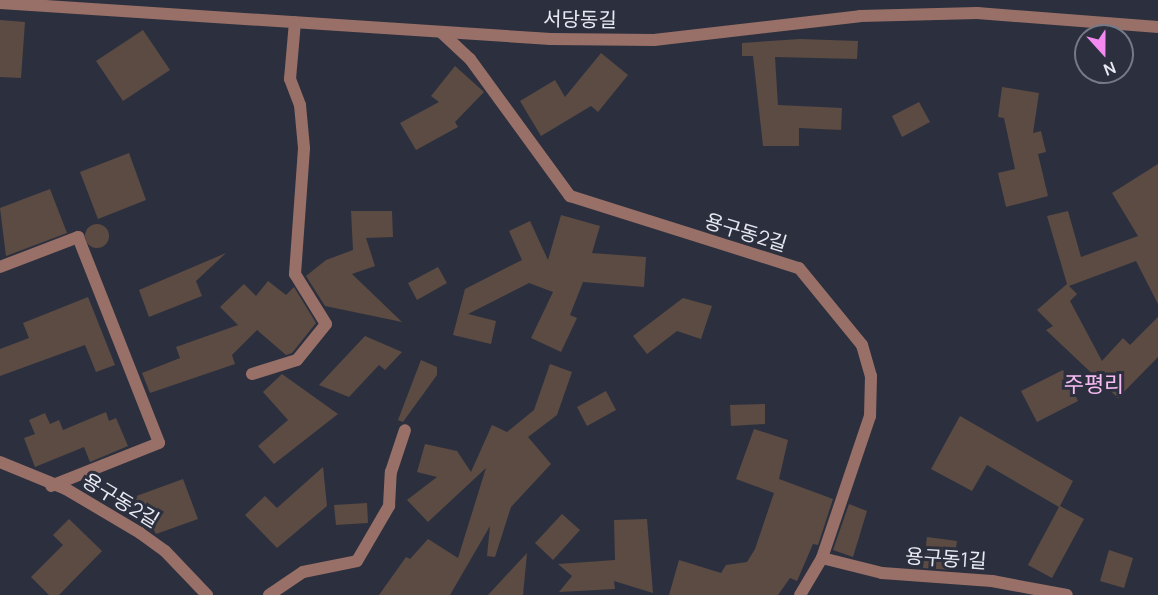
<!DOCTYPE html>
<html>
<head>
<meta charset="utf-8">
<style>
  body { margin:0 }
  #map { position:relative; width:1158px; height:595px; overflow:hidden; background:#2c303e; font-family:Manrope,"Noto Sans KR",sans-serif }
  div>[style] { position:absolute }
  [style*='--x'] { left:calc(var(--x)*1px); top:calc(var(--y)*1px); width:calc(var(--w)*1px); rotate:calc(var(--a)*1deg) }
  .building>* { inset:0; background:#5b4b43 }
  .round { border-radius:50% }
  .minor>* { height:12px; margin:-6px; padding:0 6px; transform-origin:6px; border-radius:6px; background:#997067 }
  span { translate:-50% -50%; white-space:nowrap; text-align:center; line-height:1.15; -webkit-text-stroke:6px #2c303e; paint-order:stroke }
  .street-label { font-size:20px; color:#e7eaf3 }
  .quarter-label { font-size:22px; color:#f6bbf3 }
  .north { position:absolute; left:1074px; top:24px; width:60px; height:60px; box-sizing:border-box; background:#2c303e; border:2px solid #777a86; border-radius:50%; rotate:159deg; font-size:16px; font-weight:700; line-height:24px; text-align:center; color:#e7eaf3 }
  .north::after { content:''; display:block; margin:auto; width:21px; height:27px; background:#f389f1; clip-path:polygon(50% 0,100% 100%,50% 72%,0 100%) }
</style>
</head>
<body>
<div id="map">
  <div class="building">
    <i style="clip-path:polygon(0 20px,25px 22px,21px 78px,0 77px)"></i>
    <i style="clip-path:polygon(143px 30px,170px 70px,123px 101px,96px 61px)"></i>
    <i style="clip-path:polygon(800px 39px,858px 41px,857px 59px,775px 57px,778px 105px,842px 108px,841px 130px,799px 128px,799px 146px,763px 146px,753px 56px,742px 56px,742px 43px)"></i>
    <i style="clip-path:polygon(601px 53px,628px 75px,598px 112px,591px 106px,541px 136px,520px 101px,555px 80px,565px 97px)"></i>
    <i style="clip-path:polygon(455px 66px,484px 92px,455px 122px,458px 127px,416px 150px,400px 123px,439px 102px,431px 96px)"></i>
    <i style="clip-path:polygon(1002px 87px,1039px 93px,1033px 133px,1041px 131px,1046px 152px,1038px 154px,1048px 196px,1006px 207px,998px 173px,1015px 169px,1004px 118px,998px 117px)"></i>
    <i style="clip-path:polygon(919px 102px,930px 122px,902px 137px,892px 116px)"></i>
    <i style="clip-path:polygon(129px 153px,146px 200px,98px 219px,80px 172px)"></i>
    <i style="clip-path:polygon(1158px 164px,1158px 304px,1136px 261px,1069px 286px,1077px 294px,1070px 301px,1102px 361px,1123px 338px,1130px 345px,1158px 317px,1158px 357px,1118px 398px,1046px 330px,1053px 326px,1037px 310px,1067px 284px,1047px 216px,1068px 211px,1081px 257px,1138px 236px,1112px 193px)"></i>
    <i style="clip-path:polygon(50px 189px,67px 233px,6px 256px,0 208px)"></i>
    <i style="clip-path:polygon(351px 211px,392px 211px,393px 237px,366px 238px,375px 266px,352px 274px,402px 322px,325px 306px,306px 276px,326px 260px,353px 250px)"></i>
    <i style="clip-path:polygon(561px 215px,600px 226px,592px 253px,646px 257px,644px 287px,583px 282px,570px 315px,577px 318px,561px 352px,531px 338px,553px 292px,529px 283px,468px 314px,496px 321px,491px 344px,453px 335px,465px 289px,522px 260px,509px 231px,530px 221px,548px 260px)"></i>
    <i class="round" style="left:85px;top:224px;width:24px;height:24px"></i>
    <i style="clip-path:polygon(226px 253px,196px 281px,202px 296px,149px 317px,139px 290px)"></i>
    <i style="clip-path:polygon(438px 267px,447px 283px,417px 300px,408px 283px)"></i>
    <i style="clip-path:polygon(268px 281px,286px 295px,294px 287px,316px 323px,292px 353px,286px 355px,257px 330px,232px 355px,235px 364px,150px 393px,142px 373px,180px 358px,176px 347px,238px 325px,220px 307px,244px 284px,256px 296px)"></i>
    <i style="clip-path:polygon(88px 297px,115px 365px,96px 372px,85px 345px,0 376px,0 349px,29px 338px,23px 323px)"></i>
    <i style="clip-path:polygon(683px 298px,712px 306px,701px 339px,677px 331px,647px 354px,633px 336px)"></i>
    <i style="clip-path:polygon(365px 336px,402px 352px,385px 370px,379px 365px,349px 397px,319px 385px)"></i>
    <i style="clip-path:polygon(421px 360px,437px 367px,437px 375px,403px 422px,398px 420px)"></i>
    <i style="clip-path:polygon(550px 364px,572px 372px,557px 415px,528px 437px,551px 464px,511px 507px,495px 557px,487px 556px,490px 526px,450px 595px,379px 595px,406px 557px,410px 559px,428px 539px,458px 558px,486px 468px,428px 522px,407px 500px,437px 477px,417px 472px,425px 444px,457px 451px,471px 472px,492px 425px,507px 432px,534px 410px)"></i>
    <i style="clip-path:polygon(1063px 370px,1078px 401px,1037px 422px,1021px 391px)"></i>
    <i style="clip-path:polygon(282px 374px,338px 414px,274px 464px,258px 446px,288px 420px,263px 392px)"></i>
    <i style="clip-path:polygon(606px 391px,616px 410px,587px 426px,577px 407px)"></i>
    <i style="clip-path:polygon(765px 404px,765px 424px,731px 426px,730px 405px)"></i>
    <i style="clip-path:polygon(106px 412px,109px 421px,116px 418px,128px 446px,90px 462px,84px 447px,35px 467px,24px 438px,35px 434px,29px 420px,45px 413px,50px 424px,59px 420px,63px 430px)"></i>
    <i style="clip-path:polygon(960px 416px,1073px 481px,1060px 506px,1084px 519px,1052px 578px,1028px 565px,1059px 507px,987px 465px,972px 491px,931px 469px)"></i>
    <i style="clip-path:polygon(754px 429px,788px 440px,779px 479px,833px 499px,818px 545px,813px 544px,797px 581px,790px 578px,778px 595px,669px 595px,679px 560px,721px 573px,726px 565px,747px 562px,755px 549px,774px 493px,736px 479px)"></i>
    <i style="clip-path:polygon(323px 467px,327px 506px,277px 548px,245px 515px,265px 496px,277px 508px)"></i>
    <i style="clip-path:polygon(183px 479px,198px 519px,156px 534px,148px 517px,138px 520px,131px 498px)"></i>
    <i style="clip-path:polygon(367px 503px,368px 523px,336px 525px,334px 505px)"></i>
    <i style="clip-path:polygon(849px 504px,867px 511px,853px 557px,833px 550px)"></i>
    <i style="clip-path:polygon(562px 514px,580px 530px,553px 560px,535px 543px)"></i>
    <i style="clip-path:polygon(69px 519px,102px 551px,59px 595px,49px 595px,31px 577px,63px 545px,53px 535px)"></i>
    <i style="clip-path:polygon(647px 519px,653px 593px,614px 581px,615px 589px,559px 592px,572px 576px,558px 564px,615px 560px,614px 520px)"></i>
    <i style="clip-path:polygon(927px 537px,957px 541px,953px 570px,923px 568px)"></i>
    <i style="clip-path:polygon(1109px 550px,1133px 558px,1124px 588px,1100px 581px)"></i>
    <i style="clip-path:polygon(527px 553px,523px 595px,488px 595px)"></i>
  </div>
  <div class="minor">
    <i style="--x:0;--y:3;--w:552;--a:3.74"></i>
    <i style="--x:551;--y:39;--w:103;--a:0.6"></i>
    <i style="--x:654;--y:40;--w:207;--a:-6.6"></i>
    <i style="--x:860;--y:16;--w:117;--a:-1.5"></i>
    <i style="--x:977;--y:13;--w:182;--a:4.4"></i>
    <i style="--x:441;--y:32;--w:40;--a:43"></i>
    <i style="--x:470;--y:59;--w:170;--a:53.9"></i>
    <i style="--x:570;--y:196;--w:240;--a:17.5"></i>
    <i style="--x:799;--y:268;--w:99;--a:50.7"></i>
    <i style="--x:862;--y:345;--w:32;--a:74"></i>
    <i style="--x:871;--y:376;--w:40;--a:91.4"></i>
    <i style="--x:870;--y:416;--w:150;--a:108.7"></i>
    <i style="--x:822;--y:558;--w:43;--a:120.7"></i>
    <i style="--x:0;--y:267;--w:84;--a:-21"></i>
    <i style="--x:78;--y:237;--w:221;--a:68.5"></i>
    <i style="--x:159;--y:443;--w:116;--a:158.3"></i>
    <i style="--x:252;--y:374;--w:47;--a:-17.3"></i>
    <i style="--x:297;--y:360;--w:46;--a:-51.1"></i>
    <i style="--x:326;--y:324;--w:59;--a:-121.8"></i>
    <i style="--x:295;--y:274;--w:126;--a:-85.9"></i>
    <i style="--x:304;--y:148;--w:43;--a:-95.3"></i>
    <i style="--x:300;--y:105;--w:28;--a:-111"></i>
    <i style="--x:290;--y:79;--w:57;--a:-85"></i>
    <i style="--x:0;--y:462;--w:71;--a:22.2"></i>
    <i style="--x:66;--y:489;--w:86;--a:30.7"></i>
    <i style="--x:140;--y:533;--w:31;--a:36"></i>
    <i style="--x:165;--y:551;--w:61;--a:46.3"></i>
    <i style="--x:822;--y:558;--w:62;--a:14"></i>
    <i style="--x:882;--y:573;--w:110;--a:4.2"></i>
    <i style="--x:992;--y:581;--w:76;--a:10.6"></i>
    <i style="--x:269;--y:595;--w:41;--a:-34.1"></i>
    <i style="--x:303;--y:572;--w:55;--a:-11.5"></i>
    <i style="--x:357;--y:561;--w:64;--a:-59.8"></i>
    <i style="--x:389;--y:506;--w:34;--a:-87"></i>
    <i style="--x:391;--y:472;--w:44;--a:-71.6"></i>
  </div>
  <div class="street-label">
    <span style="left:580px;top:19px;rotate:1deg">서당동길</span>
    <span style="left:746px;top:232px;rotate:17deg">용구동2길</span>
    <span style="left:121px;top:500px;rotate:31deg">용구동2길</span>
    <span style="left:946px;top:558px;rotate:4deg">용구동1길</span>
  </div>
  <div class="quarter-label">
    <span style="left:1094px;top:385px">주평리</span>
  </div>
  <div class="north">N</div>
</div>
</body>
</html>
